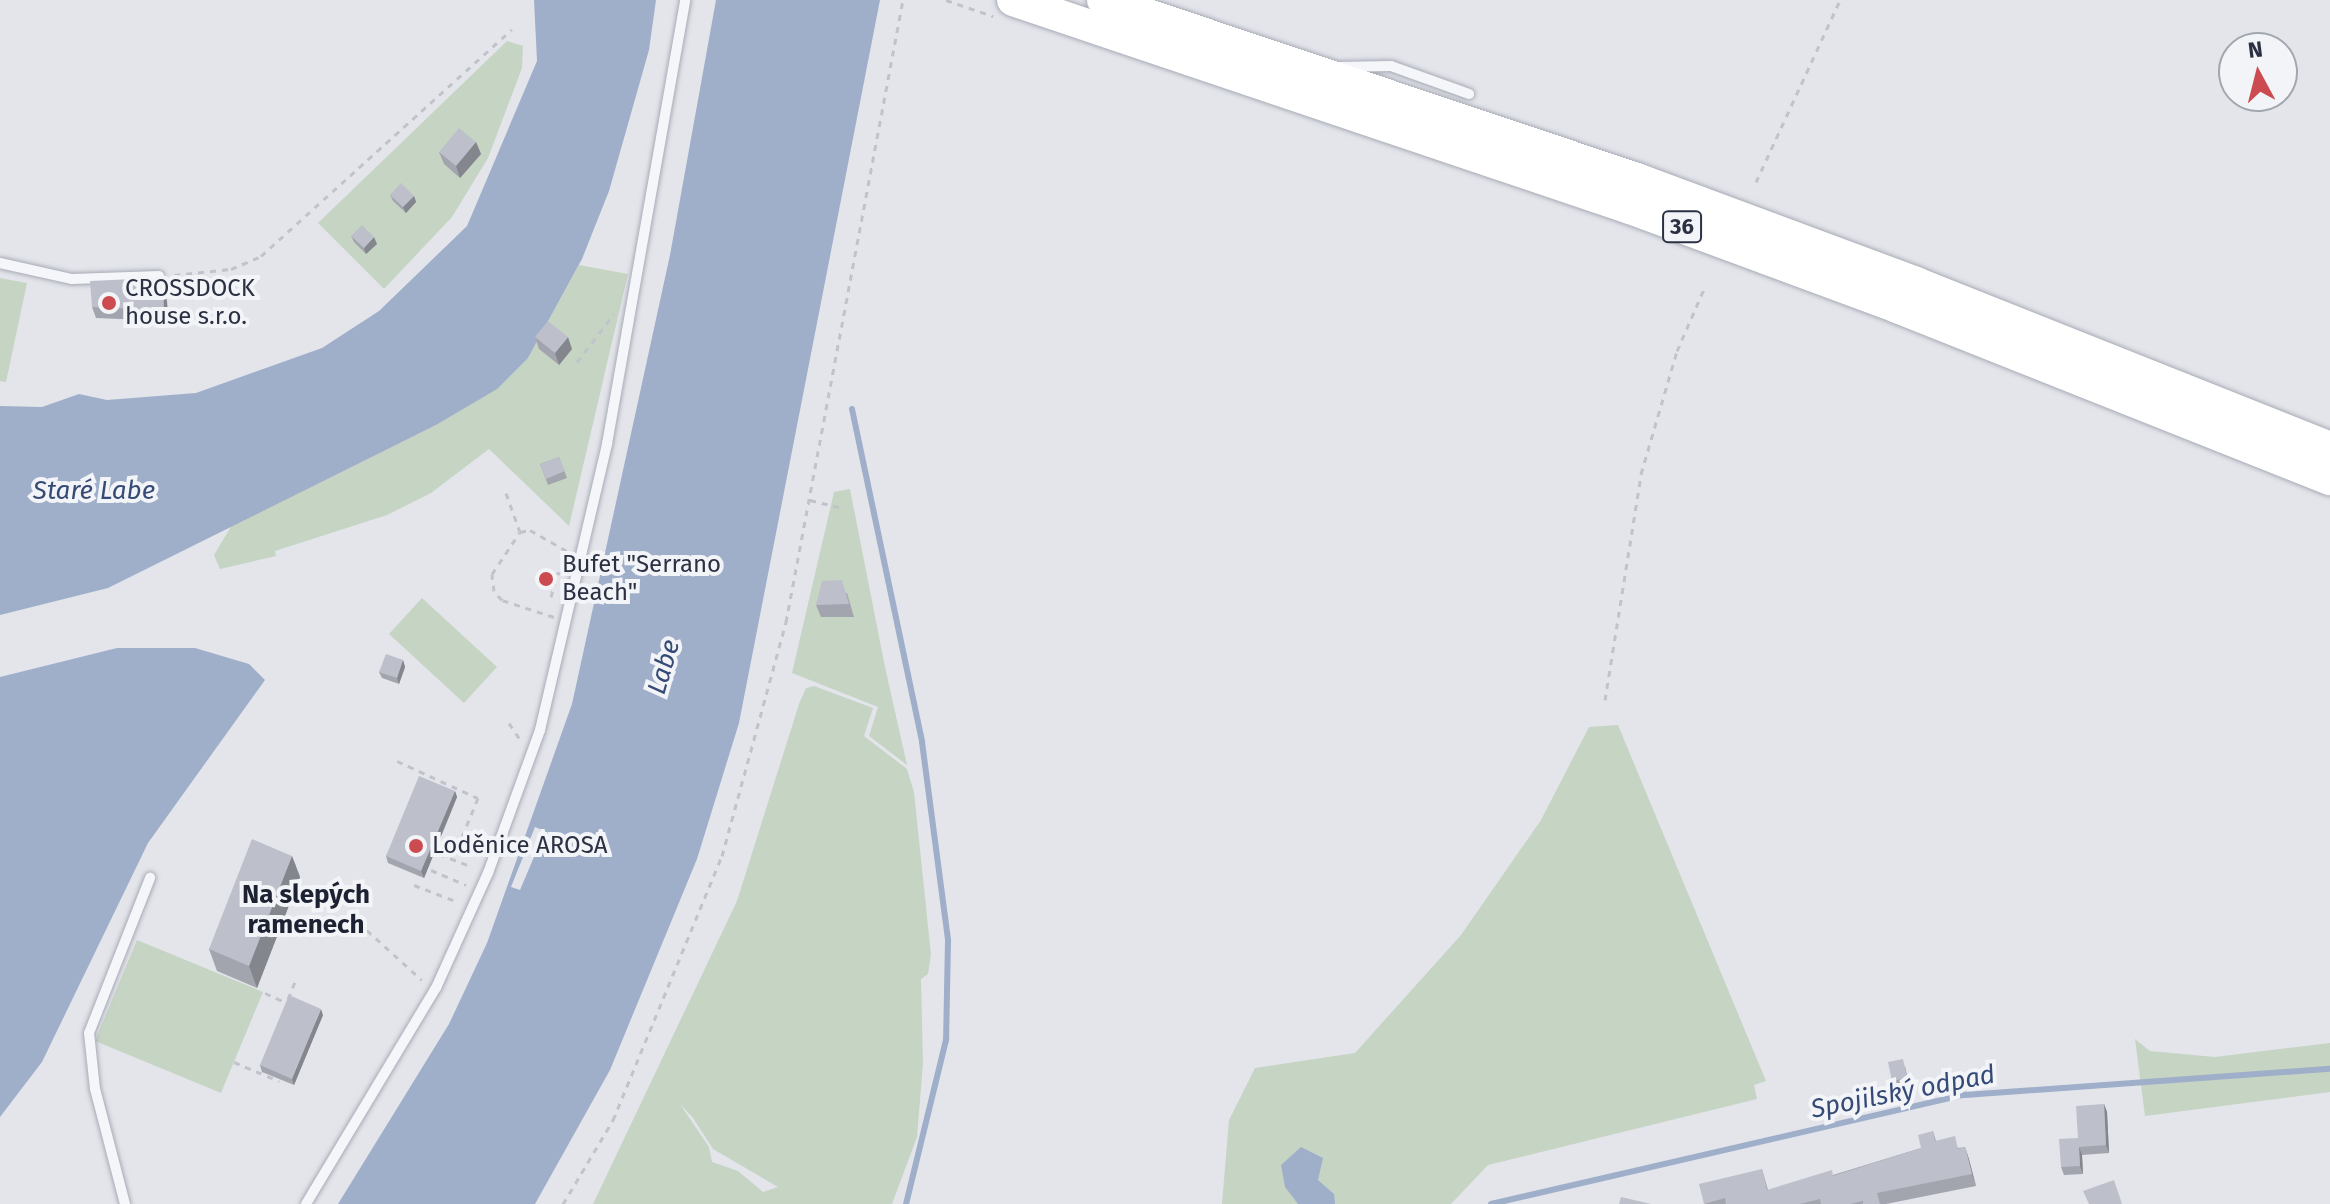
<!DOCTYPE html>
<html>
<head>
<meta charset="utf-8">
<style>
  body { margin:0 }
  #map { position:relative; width:2330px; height:1204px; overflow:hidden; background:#e3e5eb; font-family:"Fira Sans",sans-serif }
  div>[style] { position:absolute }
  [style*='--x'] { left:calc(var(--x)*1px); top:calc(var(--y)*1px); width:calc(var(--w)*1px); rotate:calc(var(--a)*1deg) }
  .green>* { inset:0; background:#c6d4c4 }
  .water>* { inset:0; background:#9fafca }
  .pier>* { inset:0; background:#e3e5eb }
  .stream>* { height:6px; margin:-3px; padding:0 3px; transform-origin:3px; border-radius:3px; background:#9fafca }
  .path>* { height:3px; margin-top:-1.5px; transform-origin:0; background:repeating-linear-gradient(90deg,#c0c3ca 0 6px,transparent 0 12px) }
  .roads { filter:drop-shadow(0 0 2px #a8abb5) drop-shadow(0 0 2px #a8abb5) }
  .lane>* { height:10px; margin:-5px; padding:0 5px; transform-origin:5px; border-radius:5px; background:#f5f6f9 }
  .primary>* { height:32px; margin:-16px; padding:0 16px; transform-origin:16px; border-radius:16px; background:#fff }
  .wall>* { inset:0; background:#a3a5ae }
  .shaded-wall>* { inset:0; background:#84868d }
  .building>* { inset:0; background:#bdc0ca }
  .dots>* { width:22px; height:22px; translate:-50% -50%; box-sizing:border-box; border:4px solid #f2f4f8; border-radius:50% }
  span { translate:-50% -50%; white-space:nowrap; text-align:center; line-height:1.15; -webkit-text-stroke:8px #f2f4f8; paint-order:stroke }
  .shield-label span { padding:2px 6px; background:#f2f4f8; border:2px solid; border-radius:6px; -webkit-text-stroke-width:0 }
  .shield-label { font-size:22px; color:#2b3143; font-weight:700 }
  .poi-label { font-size:24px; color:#2b3143 }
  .left { translate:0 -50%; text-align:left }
  .water-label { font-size:26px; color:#354b76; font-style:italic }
  .neighbourhood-label { font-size:26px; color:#1d2233; font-weight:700 }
  .north { position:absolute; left:2218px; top:32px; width:80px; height:80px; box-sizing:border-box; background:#f2f4f8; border:2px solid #a2a6b0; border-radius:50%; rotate:353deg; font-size:22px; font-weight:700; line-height:32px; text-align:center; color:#2b3143 }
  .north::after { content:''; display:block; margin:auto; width:28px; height:36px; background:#cc4b50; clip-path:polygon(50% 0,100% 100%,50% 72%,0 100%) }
</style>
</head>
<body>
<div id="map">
  <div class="green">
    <i style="clip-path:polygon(507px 41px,523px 46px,522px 68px,488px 158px,452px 217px,384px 289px,318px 223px)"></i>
    <i style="clip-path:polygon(579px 265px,628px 274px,569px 526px,489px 449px,431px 493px,387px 515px,275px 551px,276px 556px,220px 569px,214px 555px,232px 525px,436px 425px,528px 358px)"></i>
    <i style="clip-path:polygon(0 278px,27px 283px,6px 382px,0 381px)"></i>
    <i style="clip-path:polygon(850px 489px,885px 667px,907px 765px,869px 736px,878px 707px,792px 673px,834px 492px)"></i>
    <i style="clip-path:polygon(422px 598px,497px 667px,464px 703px,389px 634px)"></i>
    <i style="clip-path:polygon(evenodd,814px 686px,873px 708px,864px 736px,907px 769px,914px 792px,931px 955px,928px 974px,921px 979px,923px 1063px,917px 1137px,892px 1204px,593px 1204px,737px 901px,799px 704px,806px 688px,814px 686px,680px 1104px,693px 1118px,713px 1149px,778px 1187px,763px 1192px,738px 1171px,712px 1162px,709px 1147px,680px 1104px)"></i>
    <i style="clip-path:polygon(1618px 725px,1766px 1081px,1754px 1085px,1757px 1099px,1488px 1165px,1451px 1204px,1222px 1204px,1229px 1120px,1255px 1068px,1355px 1053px,1461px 935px,1541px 820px,1589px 727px)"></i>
    <i style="clip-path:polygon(137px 940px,263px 992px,221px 1093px,95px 1041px)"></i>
    <i style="clip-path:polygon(2135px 1039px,2150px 1051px,2215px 1057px,2330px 1043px,2330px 1092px,2145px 1116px)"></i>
  </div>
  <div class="water">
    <i style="clip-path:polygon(534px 0,656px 0,649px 50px,609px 191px,582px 259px,528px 358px,497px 389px,436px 425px,108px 588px,0 615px,0 406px,42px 407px,79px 394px,107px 400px,196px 393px,322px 348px,379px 311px,467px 226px,537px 61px)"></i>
    <i style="clip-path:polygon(716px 0,880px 0,739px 723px,697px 859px,610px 1070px,535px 1204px,338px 1204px,449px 1024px,487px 943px,572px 704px,670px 255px)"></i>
    <i style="clip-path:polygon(117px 648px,195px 648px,249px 664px,265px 680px,148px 843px,42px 1062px,0 1117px,0 677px)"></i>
    <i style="clip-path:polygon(1301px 1147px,1323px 1158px,1318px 1180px,1334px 1194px,1335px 1204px,1298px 1204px,1285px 1187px,1281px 1165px)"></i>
  </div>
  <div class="pier">
    <i style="clip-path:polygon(535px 827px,545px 831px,520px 890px,511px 887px)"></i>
  </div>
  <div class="stream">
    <i style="--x:852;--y:409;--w:340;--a:78.1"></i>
    <i style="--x:922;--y:742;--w:200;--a:82.5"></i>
    <i style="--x:948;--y:940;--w:100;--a:91.1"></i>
    <i style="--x:946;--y:1040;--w:169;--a:103.7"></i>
    <i style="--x:1491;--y:1204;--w:486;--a:-13"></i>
    <i style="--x:1965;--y:1095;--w:366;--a:-4.1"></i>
  </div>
  <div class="path">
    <i style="--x:946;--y:0;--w:50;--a:18.8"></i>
    <i style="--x:1756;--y:182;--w:200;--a:-65.2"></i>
    <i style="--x:174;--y:275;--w:57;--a:-6"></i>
    <i style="--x:231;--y:269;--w:33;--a:-23"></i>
    <i style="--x:261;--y:256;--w:338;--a:-42.1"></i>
    <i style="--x:577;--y:362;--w:61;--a:-52.4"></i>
    <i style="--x:506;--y:493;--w:41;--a:70.3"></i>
    <i style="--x:810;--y:500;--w:32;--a:14"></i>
    <i style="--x:551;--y:597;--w:25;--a:-76"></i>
    <i style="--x:557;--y:573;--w:7;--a:8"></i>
    <i style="--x:554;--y:617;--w:55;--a:-161.9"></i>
    <i style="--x:502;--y:600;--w:12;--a:-132"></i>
    <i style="--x:494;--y:591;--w:17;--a:-97"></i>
    <i style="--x:492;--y:574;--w:50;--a:-56.3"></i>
    <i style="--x:520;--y:532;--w:10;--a:-11"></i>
    <i style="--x:530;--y:530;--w:43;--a:29.6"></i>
    <i style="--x:1605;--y:700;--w:229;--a:-80.9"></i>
    <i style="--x:1641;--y:474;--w:128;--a:-73.7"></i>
    <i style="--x:1677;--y:351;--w:68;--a:-66.5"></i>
    <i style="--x:509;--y:723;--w:22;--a:56"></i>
    <i style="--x:397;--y:761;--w:89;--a:24.6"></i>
    <i style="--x:478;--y:798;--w:50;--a:112.4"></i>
    <i style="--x:445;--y:839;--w:36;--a:21"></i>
    <i style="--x:439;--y:854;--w:36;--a:21"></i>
    <i style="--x:431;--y:870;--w:38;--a:23"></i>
    <i style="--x:414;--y:885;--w:47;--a:21.1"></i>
    <i style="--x:358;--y:922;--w:86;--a:42.2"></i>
    <i style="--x:265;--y:993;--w:24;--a:24"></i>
    <i style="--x:288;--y:999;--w:18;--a:-68"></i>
    <i style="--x:234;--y:1062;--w:49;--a:22.9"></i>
    <i style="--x:563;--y:1204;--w:98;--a:-59.2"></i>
    <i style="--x:613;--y:1120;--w:286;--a:-67.6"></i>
    <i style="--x:722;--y:856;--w:243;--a:-74.7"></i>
    <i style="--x:786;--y:622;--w:633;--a:-79.35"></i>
  </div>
  <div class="roads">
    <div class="lane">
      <i style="--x:1337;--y:67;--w:54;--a:-1.1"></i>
      <i style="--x:1391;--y:66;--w:83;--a:19.7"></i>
      <i style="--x:0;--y:263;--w:74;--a:12.5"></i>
      <i style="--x:72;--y:279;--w:87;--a:-2"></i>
      <i style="--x:125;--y:1204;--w:119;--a:-104.6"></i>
      <i style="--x:95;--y:1089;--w:56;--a:-96.1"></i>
      <i style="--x:89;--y:1033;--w:167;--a:-68.5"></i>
      <i style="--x:306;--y:1204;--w:252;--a:-59"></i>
      <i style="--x:436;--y:988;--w:126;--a:-65.7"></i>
      <i style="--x:488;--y:873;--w:152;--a:-70"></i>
      <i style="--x:540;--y:730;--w:294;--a:-76.8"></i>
      <i style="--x:607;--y:444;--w:451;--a:-80"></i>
    </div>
    <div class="primary">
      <i style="--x:1013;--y:0;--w:651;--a:18.63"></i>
      <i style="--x:1630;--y:208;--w:285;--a:20.3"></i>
      <i style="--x:1897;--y:307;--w:466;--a:21.7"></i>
      <i style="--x:1103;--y:0;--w:563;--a:18.53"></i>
      <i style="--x:1637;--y:179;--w:298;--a:20.4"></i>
      <i style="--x:1916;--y:283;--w:446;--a:21.7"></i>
    </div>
  </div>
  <div class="wall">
    <i style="clip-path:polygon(476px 142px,481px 154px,460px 178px,444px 164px,439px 152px)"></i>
    <i style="clip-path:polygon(390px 195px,414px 196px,416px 202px,406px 213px,393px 201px)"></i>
    <i style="clip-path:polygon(351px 236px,377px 244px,366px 254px,354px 242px)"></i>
    <i style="clip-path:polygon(160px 290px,163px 290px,167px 301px,168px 321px,96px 318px,92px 307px)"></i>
    <i style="clip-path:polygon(535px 337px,572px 349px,559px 365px,539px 349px)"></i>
    <i style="clip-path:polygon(559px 457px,567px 478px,548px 485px,540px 464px)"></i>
    <i style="clip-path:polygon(847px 593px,854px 617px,821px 617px,816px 605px)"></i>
    <i style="clip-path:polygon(403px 660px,405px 667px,399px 684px,382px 678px,379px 672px)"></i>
    <i style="clip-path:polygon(455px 791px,457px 797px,424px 878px,388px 863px,386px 856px)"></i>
    <i style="clip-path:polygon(292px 856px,300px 877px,257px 988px,217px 971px,209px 949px)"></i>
    <i style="clip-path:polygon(323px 1015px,294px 1085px,262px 1072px,260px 1065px)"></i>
    <i style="clip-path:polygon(1905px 1066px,1909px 1084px,1895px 1088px,1892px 1081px)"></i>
    <i style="clip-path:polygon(2104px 1104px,2107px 1112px,2109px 1153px,2082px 1155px,2083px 1174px,2064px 1175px,2061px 1167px,2078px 1138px)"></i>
    <i style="clip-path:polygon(1933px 1131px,1936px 1141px,1959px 1148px,1965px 1147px,1976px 1186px,1886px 1204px,1704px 1204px,1762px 1169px,1768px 1190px,1833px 1175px,1921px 1148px)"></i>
  </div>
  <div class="shaded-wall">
    <i style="clip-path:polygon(476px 142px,481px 154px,460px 178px,456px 166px)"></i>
    <i style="clip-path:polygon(414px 196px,416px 202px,406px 213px,403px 207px)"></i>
    <i style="clip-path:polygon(374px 237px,377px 244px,366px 254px,364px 248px)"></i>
    <i style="clip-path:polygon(163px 290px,167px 301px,168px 321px,164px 310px)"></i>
    <i style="clip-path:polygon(568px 337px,572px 349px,559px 365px,555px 353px)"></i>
    <i style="clip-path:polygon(403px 660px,405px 667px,399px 684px,397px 678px)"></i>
    <i style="clip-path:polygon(455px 791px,457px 797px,424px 878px,421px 871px)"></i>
    <i style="clip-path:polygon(292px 856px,300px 877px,257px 988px,249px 966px)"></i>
    <i style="clip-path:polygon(321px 1009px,323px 1015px,294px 1085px,292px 1079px)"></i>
    <i style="clip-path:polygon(2104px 1104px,2107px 1112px,2109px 1153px,2106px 1145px)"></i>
    <i style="clip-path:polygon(1965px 1147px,1969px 1159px,1976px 1186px,1972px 1174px)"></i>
    <i style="clip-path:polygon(2079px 1147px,2082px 1155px,2083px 1174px,2080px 1166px)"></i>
  </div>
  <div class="building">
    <i style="clip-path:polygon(459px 128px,476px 142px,456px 166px,439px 152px)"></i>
    <i style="clip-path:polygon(401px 183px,414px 196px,403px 207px,390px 195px)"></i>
    <i style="clip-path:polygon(362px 225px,374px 237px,364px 248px,351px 236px)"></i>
    <i style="clip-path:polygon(155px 278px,156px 290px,163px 290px,164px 310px,92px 307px,90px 281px)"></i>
    <i style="clip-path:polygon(548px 321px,568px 337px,555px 353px,535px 337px)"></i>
    <i style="clip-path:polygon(559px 457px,565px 471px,546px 479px,540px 464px)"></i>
    <i style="clip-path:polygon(842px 580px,849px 604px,816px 605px,822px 581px)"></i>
    <i style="clip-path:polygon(386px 654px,403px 660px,397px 678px,379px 672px)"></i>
    <i style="clip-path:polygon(419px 776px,455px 791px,421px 871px,386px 856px)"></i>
    <i style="clip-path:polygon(252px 839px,292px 856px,249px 966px,209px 949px)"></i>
    <i style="clip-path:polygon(289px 995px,321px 1009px,292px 1079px,260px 1065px)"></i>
    <i style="clip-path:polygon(1903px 1059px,1907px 1078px,1892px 1081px,1888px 1062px)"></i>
    <i style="clip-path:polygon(2104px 1104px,2106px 1145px,2079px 1147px,2080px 1166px,2061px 1167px,2059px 1139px,2078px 1138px,2076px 1106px)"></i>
    <i style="clip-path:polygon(1933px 1131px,1935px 1141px,1955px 1136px,1958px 1149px,1965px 1147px,1972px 1174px,1877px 1193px,1880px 1204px,1863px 1204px,1863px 1201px,1850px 1204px,1821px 1204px,1820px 1199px,1800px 1204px,1726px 1204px,1725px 1198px,1704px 1204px,1699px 1184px,1762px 1169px,1767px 1190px,1832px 1170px,1833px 1176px,1921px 1148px,1918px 1135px)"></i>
    <i style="clip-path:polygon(2114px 1180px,2122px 1204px,2089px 1204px,2083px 1191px)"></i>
    <i style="clip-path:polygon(1621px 1197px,1651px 1204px,1619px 1204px)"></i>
  </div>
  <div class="dots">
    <i style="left:109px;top:303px;background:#cc4b50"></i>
    <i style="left:546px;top:579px;background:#cc4b50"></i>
    <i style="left:416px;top:846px;background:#cc4b50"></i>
  </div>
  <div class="shield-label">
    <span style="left:1682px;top:227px">36</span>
  </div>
  <div class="poi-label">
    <span class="left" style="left:125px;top:303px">CROSSDOCK<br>house s.r.o.</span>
    <span class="left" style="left:562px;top:579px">Bufet "Serrano<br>Beach"</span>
    <span class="left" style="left:432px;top:846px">Loděnice AROSA</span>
  </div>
  <div class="water-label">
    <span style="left:94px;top:491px">Staré Labe</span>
    <span style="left:664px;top:667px;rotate:-74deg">Labe</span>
    <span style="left:1903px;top:1092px;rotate:-11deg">Spojilský odpad</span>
  </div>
  <div class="neighbourhood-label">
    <span style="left:306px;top:910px">Na slepých<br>ramenech</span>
  </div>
  <div class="north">N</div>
</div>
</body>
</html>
